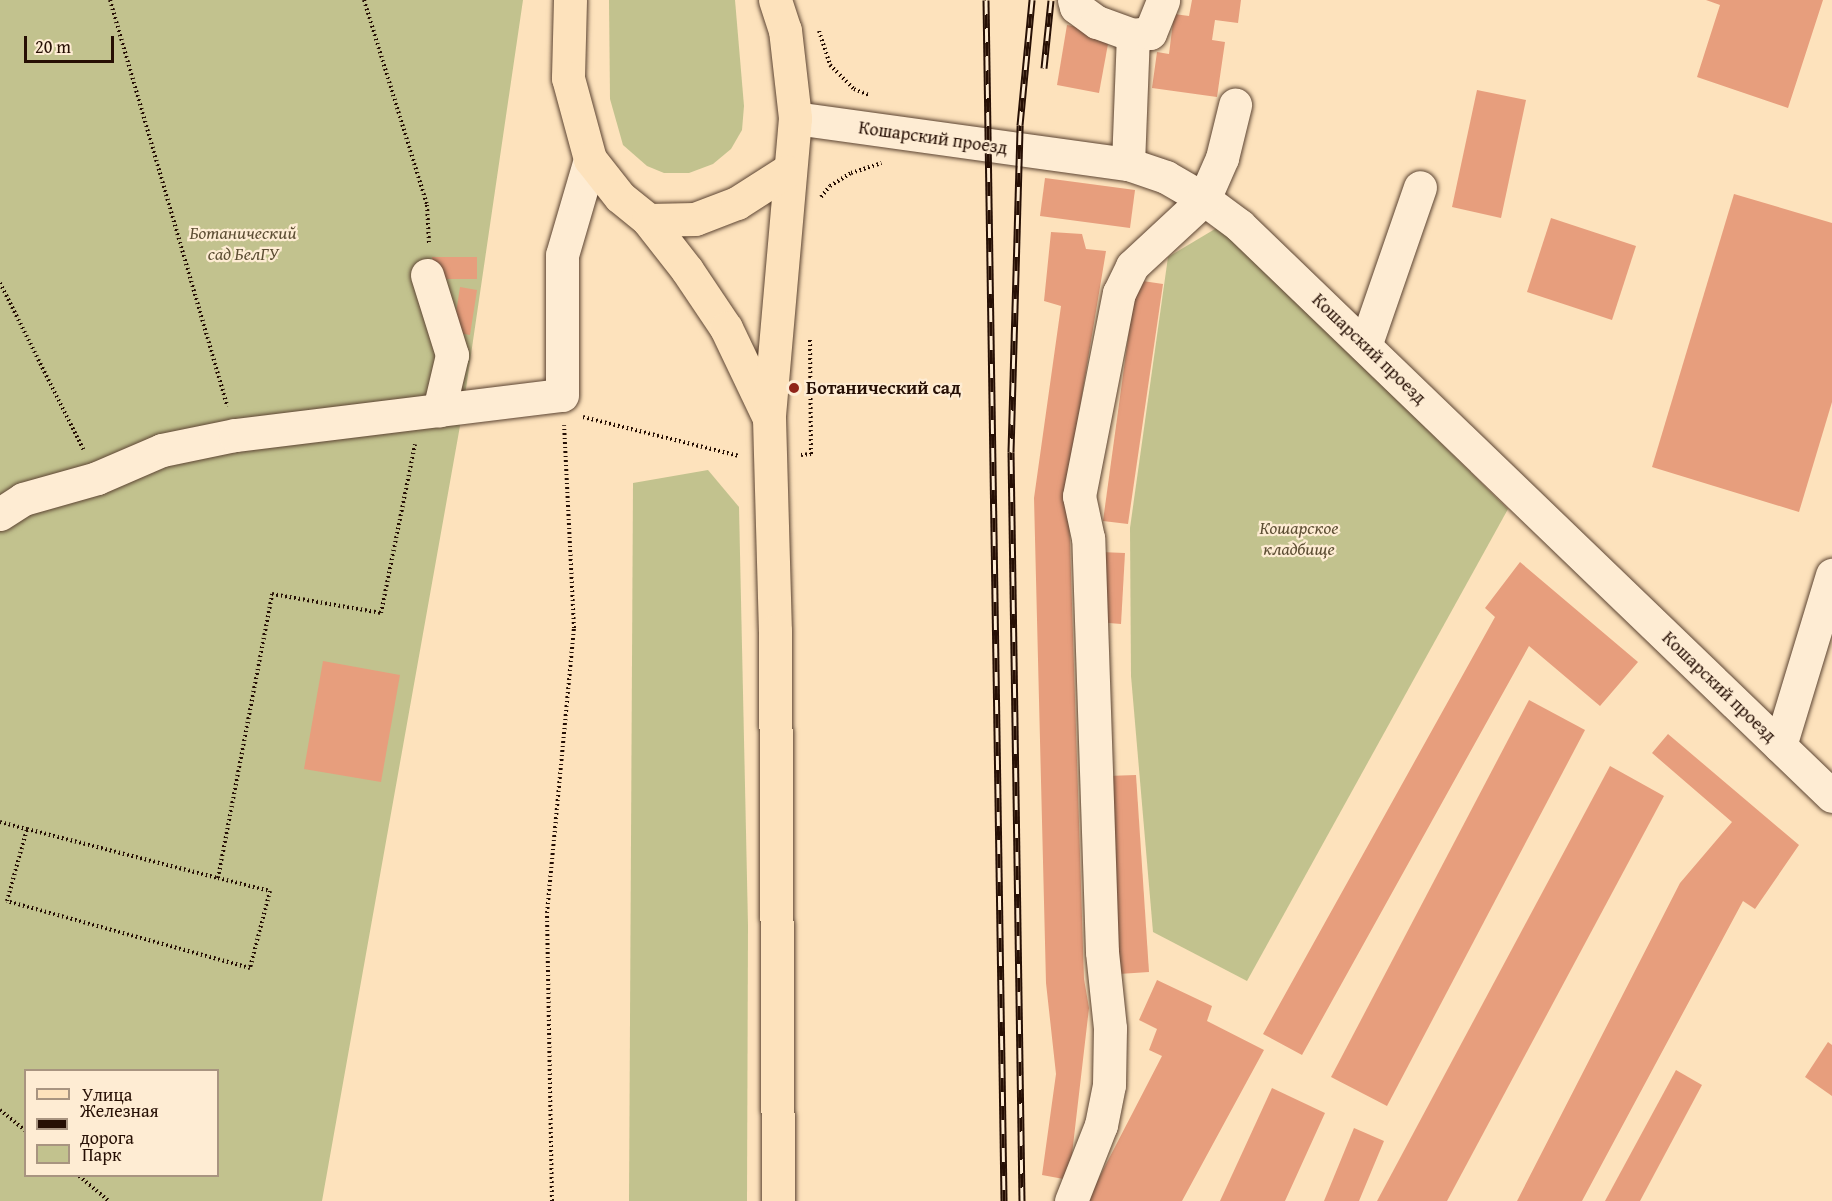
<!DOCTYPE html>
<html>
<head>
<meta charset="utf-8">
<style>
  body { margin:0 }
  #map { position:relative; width:1832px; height:1201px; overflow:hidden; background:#fde2bc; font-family:"Gentium Book Plus",serif }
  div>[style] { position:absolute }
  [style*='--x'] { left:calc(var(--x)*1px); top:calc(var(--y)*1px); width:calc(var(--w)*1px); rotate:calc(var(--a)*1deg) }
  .green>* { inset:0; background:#c2c28e }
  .building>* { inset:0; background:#e79e7d }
  .path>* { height:4px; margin-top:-2px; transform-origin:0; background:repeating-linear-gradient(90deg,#260f04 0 1.5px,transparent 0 4.5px) }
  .roads { filter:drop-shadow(0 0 2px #5c4432) drop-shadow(0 0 2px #5c4432) }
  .minor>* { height:33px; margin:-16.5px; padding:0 16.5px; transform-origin:16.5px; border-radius:16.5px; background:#feecd3 }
  .major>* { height:33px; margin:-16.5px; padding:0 16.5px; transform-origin:16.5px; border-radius:16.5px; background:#fde2bc }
  .rail>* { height:7px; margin-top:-3.5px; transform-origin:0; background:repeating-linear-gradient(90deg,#feecd3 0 14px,#260f04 0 28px); box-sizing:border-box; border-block:2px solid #260f04 }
  .dots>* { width:16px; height:16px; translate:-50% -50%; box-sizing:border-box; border:3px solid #feecd3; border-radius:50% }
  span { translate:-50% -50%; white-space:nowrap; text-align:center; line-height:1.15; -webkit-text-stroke:4.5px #feecd3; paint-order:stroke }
  .street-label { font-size:18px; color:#260f04 }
  .park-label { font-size:18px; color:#5d4e34; font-style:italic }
  .poi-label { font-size:18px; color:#260f04; font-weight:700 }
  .left { translate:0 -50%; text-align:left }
  .legend { position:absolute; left:24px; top:1069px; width:195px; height:108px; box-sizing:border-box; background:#feecd3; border:2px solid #a89480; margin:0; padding:8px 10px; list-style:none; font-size:18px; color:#260f04 }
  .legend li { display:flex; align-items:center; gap:12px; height:30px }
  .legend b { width:30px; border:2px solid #a89480 }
  .scale { position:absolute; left:24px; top:36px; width:90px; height:27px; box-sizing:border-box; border:3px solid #260f04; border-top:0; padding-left:8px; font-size:18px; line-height:21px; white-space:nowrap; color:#260f04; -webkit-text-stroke:4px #feecd3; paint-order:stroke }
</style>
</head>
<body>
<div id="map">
  <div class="green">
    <i style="clip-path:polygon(evenodd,0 0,523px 0,463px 409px,322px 1201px,0 1201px,0 0,26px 1070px,218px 1070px,218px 1176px,26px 1176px,26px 1070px)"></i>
    <i style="clip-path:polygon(609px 0,735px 0,744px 106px,742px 130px,731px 149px,713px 164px,689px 173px,664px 173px,647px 166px,623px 145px,610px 99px)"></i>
    <i style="clip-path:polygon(1220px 226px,1508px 509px,1247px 981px,1153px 932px,1131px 676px,1130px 528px,1168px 257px)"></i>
    <i style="clip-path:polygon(708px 470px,739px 507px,748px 925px,747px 1201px,629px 1201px,633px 483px)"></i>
  </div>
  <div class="building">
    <i style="clip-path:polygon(1192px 0,1241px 0,1238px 23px,1215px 20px,1212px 40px,1225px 42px,1217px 97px,1152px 88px,1157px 52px,1169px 54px,1174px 14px,1189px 16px)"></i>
    <i style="clip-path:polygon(1706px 0,1823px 0,1788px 108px,1697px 77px,1720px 5px)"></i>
    <i style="clip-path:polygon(1067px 25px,1110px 33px,1099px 93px,1057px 85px)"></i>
    <i style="clip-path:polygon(1477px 90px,1526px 100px,1501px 218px,1452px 207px)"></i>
    <i style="clip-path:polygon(1045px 178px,1135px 190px,1130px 228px,1040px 216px)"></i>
    <i style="clip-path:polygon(1734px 194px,1832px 223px,1832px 402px,1799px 512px,1652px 467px)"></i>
    <i style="clip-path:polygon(1551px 218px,1636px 246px,1612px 320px,1527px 292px)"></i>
    <i style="clip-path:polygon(1051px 232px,1082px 234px,1086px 249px,1106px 251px,1068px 479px,1084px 979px,1089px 1008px,1069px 1180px,1042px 1175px,1056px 1074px,1046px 983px,1034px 498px,1061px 306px,1044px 301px)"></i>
    <i style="clip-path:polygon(432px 257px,477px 257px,477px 279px,432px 279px)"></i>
    <i style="clip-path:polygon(1136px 280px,1163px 284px,1128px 524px,1103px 521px)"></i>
    <i style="clip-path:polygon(460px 287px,477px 290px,470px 335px,453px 332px)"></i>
    <i style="clip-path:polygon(1100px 552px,1125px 553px,1121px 624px,1097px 622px)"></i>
    <i style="clip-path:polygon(1520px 562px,1638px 662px,1600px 706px,1529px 646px,1302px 1055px,1263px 1034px,1495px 617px,1485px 608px)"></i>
    <i style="clip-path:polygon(323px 661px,400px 675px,381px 782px,304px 769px)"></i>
    <i style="clip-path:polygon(1529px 700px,1585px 730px,1387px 1106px,1331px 1077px)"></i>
    <i style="clip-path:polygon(1668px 734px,1799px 845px,1755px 909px,1743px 901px,1582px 1201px,1517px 1201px,1680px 883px,1732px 822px,1652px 753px)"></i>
    <i style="clip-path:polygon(1610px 766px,1664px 796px,1447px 1201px,1377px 1201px)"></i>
    <i style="clip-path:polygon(1136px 775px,1149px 972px,1119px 974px,1107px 776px)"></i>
    <i style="clip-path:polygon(1157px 980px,1212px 1006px,1207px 1021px,1264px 1050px,1182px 1201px,1087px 1201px,1162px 1056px,1149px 1050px,1157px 1029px,1139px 1020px)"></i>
    <i style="clip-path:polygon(1828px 1042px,1832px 1045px,1832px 1096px,1805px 1077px)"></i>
    <i style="clip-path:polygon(1676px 1070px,1702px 1085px,1640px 1201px,1605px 1201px)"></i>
    <i style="clip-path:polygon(1272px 1088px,1325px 1113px,1285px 1201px,1220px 1201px)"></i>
    <i style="clip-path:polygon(1354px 1128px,1384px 1141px,1359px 1201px,1324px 1201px)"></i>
  </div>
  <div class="path">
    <i style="--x:110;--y:0;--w:423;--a:73.9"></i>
    <i style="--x:364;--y:0;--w:214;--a:72.9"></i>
    <i style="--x:427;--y:205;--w:39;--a:87"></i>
    <i style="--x:819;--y:31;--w:36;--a:72"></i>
    <i style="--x:830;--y:65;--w:34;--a:45"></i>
    <i style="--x:854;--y:89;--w:16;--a:22"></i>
    <i style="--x:821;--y:197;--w:14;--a:-51"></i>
    <i style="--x:830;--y:186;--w:25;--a:-32"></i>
    <i style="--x:851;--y:173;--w:32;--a:-18"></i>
    <i style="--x:0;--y:283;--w:186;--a:63.4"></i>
    <i style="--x:583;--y:417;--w:161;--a:14"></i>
    <i style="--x:801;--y:455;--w:10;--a:-6"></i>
    <i style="--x:811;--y:454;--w:117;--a:-90.5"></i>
    <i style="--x:0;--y:822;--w:28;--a:15"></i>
    <i style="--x:27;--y:829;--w:197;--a:14.4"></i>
    <i style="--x:218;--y:878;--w:54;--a:14"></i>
    <i style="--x:270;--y:891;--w:80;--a:104.6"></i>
    <i style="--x:250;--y:968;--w:252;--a:-164.6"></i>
    <i style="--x:7;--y:901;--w:75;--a:-74.5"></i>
    <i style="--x:218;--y:878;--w:289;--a:-79.2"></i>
    <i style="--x:272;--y:594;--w:111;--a:9.9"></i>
    <i style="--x:381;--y:613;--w:172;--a:-78.6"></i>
    <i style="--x:0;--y:1110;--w:33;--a:39"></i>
    <i style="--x:79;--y:1176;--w:39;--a:40"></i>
    <i style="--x:552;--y:1201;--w:288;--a:-91"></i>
    <i style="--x:547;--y:913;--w:286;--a:-84.6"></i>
    <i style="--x:574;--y:628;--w:203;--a:-92.8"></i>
  </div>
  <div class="roads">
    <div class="minor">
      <i style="--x:1074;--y:0;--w:7;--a:74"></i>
      <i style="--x:1076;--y:7;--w:26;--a:36"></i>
      <i style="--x:1097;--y:22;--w:38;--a:20"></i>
      <i style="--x:795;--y:118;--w:336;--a:7.9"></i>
      <i style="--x:1128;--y:164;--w:40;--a:18.9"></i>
      <i style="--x:1166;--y:177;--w:44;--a:30.1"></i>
      <i style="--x:1204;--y:199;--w:44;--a:36.6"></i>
      <i style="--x:1239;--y:225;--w:823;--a:43.92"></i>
      <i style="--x:1128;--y:164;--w:129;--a:-87.8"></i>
      <i style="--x:1133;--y:35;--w:17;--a:-7"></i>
      <i style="--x:1150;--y:33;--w:35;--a:-68"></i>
      <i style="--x:427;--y:275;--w:84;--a:72.6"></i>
      <i style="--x:452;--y:355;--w:57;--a:103.3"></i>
      <i style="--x:1365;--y:346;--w:168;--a:-70.9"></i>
      <i style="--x:0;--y:514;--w:27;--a:-33"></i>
      <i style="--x:23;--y:499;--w:77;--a:-15.8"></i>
      <i style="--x:97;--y:478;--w:71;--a:-23.3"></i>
      <i style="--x:162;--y:450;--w:75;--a:-11.6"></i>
      <i style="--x:235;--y:435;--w:329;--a:-7"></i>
      <i style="--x:562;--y:395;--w:140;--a:-90"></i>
      <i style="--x:562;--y:255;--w:100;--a:-73.7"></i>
      <i style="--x:1780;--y:746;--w:179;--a:-73.1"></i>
      <i style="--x:1071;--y:1201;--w:82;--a:-68.5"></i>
      <i style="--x:1101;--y:1125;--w:41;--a:-78.7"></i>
      <i style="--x:1109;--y:1085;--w:57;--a:-89"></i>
      <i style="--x:1110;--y:1028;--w:76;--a:-96"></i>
      <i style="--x:1102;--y:952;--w:414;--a:-91.9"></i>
      <i style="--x:1088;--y:538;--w:43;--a:-102.1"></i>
      <i style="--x:1079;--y:496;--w:207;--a:-78.9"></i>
      <i style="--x:1119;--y:293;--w:30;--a:-64"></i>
      <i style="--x:1132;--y:266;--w:98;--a:-42.9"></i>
      <i style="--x:1204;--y:199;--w:45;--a:-66.3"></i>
      <i style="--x:1222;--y:158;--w:55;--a:-76.2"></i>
    </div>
    <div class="major">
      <i style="--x:570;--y:0;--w:78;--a:91.5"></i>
      <i style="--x:568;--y:78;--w:84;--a:74.8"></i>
      <i style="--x:590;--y:159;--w:48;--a:51.7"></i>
      <i style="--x:620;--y:197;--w:36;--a:39"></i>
      <i style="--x:648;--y:220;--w:63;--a:52"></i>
      <i style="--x:687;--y:270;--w:70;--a:56.1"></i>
      <i style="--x:726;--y:328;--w:98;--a:64.5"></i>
      <i style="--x:775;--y:0;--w:32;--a:72"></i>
      <i style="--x:785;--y:30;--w:89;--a:83.5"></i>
      <i style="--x:795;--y:118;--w:301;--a:95"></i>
      <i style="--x:769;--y:418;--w:213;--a:88.4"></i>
      <i style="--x:775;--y:631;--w:570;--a:89.7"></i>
      <i style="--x:648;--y:220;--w:47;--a:-1.2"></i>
      <i style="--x:695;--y:219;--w:45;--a:-20.9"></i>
      <i style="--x:737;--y:203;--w:59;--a:-32.6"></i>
    </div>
  </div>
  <div class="rail">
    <i style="--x:986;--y:0;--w:1201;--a:89.14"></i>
    <i style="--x:1044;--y:68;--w:68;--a:-84.1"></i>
    <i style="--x:1022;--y:1201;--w:749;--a:-90.84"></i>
    <i style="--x:1011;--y:452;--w:327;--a:-88.4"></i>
    <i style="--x:1020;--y:125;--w:126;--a:-84.5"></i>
  </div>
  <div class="dots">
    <i style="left:794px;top:388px;background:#8f2418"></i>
  </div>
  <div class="street-label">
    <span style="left:933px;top:138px;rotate:8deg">Кошарский проезд</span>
    <span style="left:1369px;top:349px;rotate:44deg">Кошарский проезд</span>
    <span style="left:1719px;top:687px;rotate:44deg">Кошарский проезд</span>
  </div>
  <div class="park-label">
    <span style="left:243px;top:244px">Ботанический<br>сад БелГУ</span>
    <span style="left:1299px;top:539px">Кошарское<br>кладбище</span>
  </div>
  <div class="poi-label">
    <span class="left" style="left:806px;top:388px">Ботанический сад</span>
  </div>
  <ul class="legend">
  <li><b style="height:8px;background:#fde2bc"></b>Улица</li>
  <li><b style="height:8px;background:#260f04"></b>Железная дорога</li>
  <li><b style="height:16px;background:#c2c28e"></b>Парк</li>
  </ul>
  <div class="scale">20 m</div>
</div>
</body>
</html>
